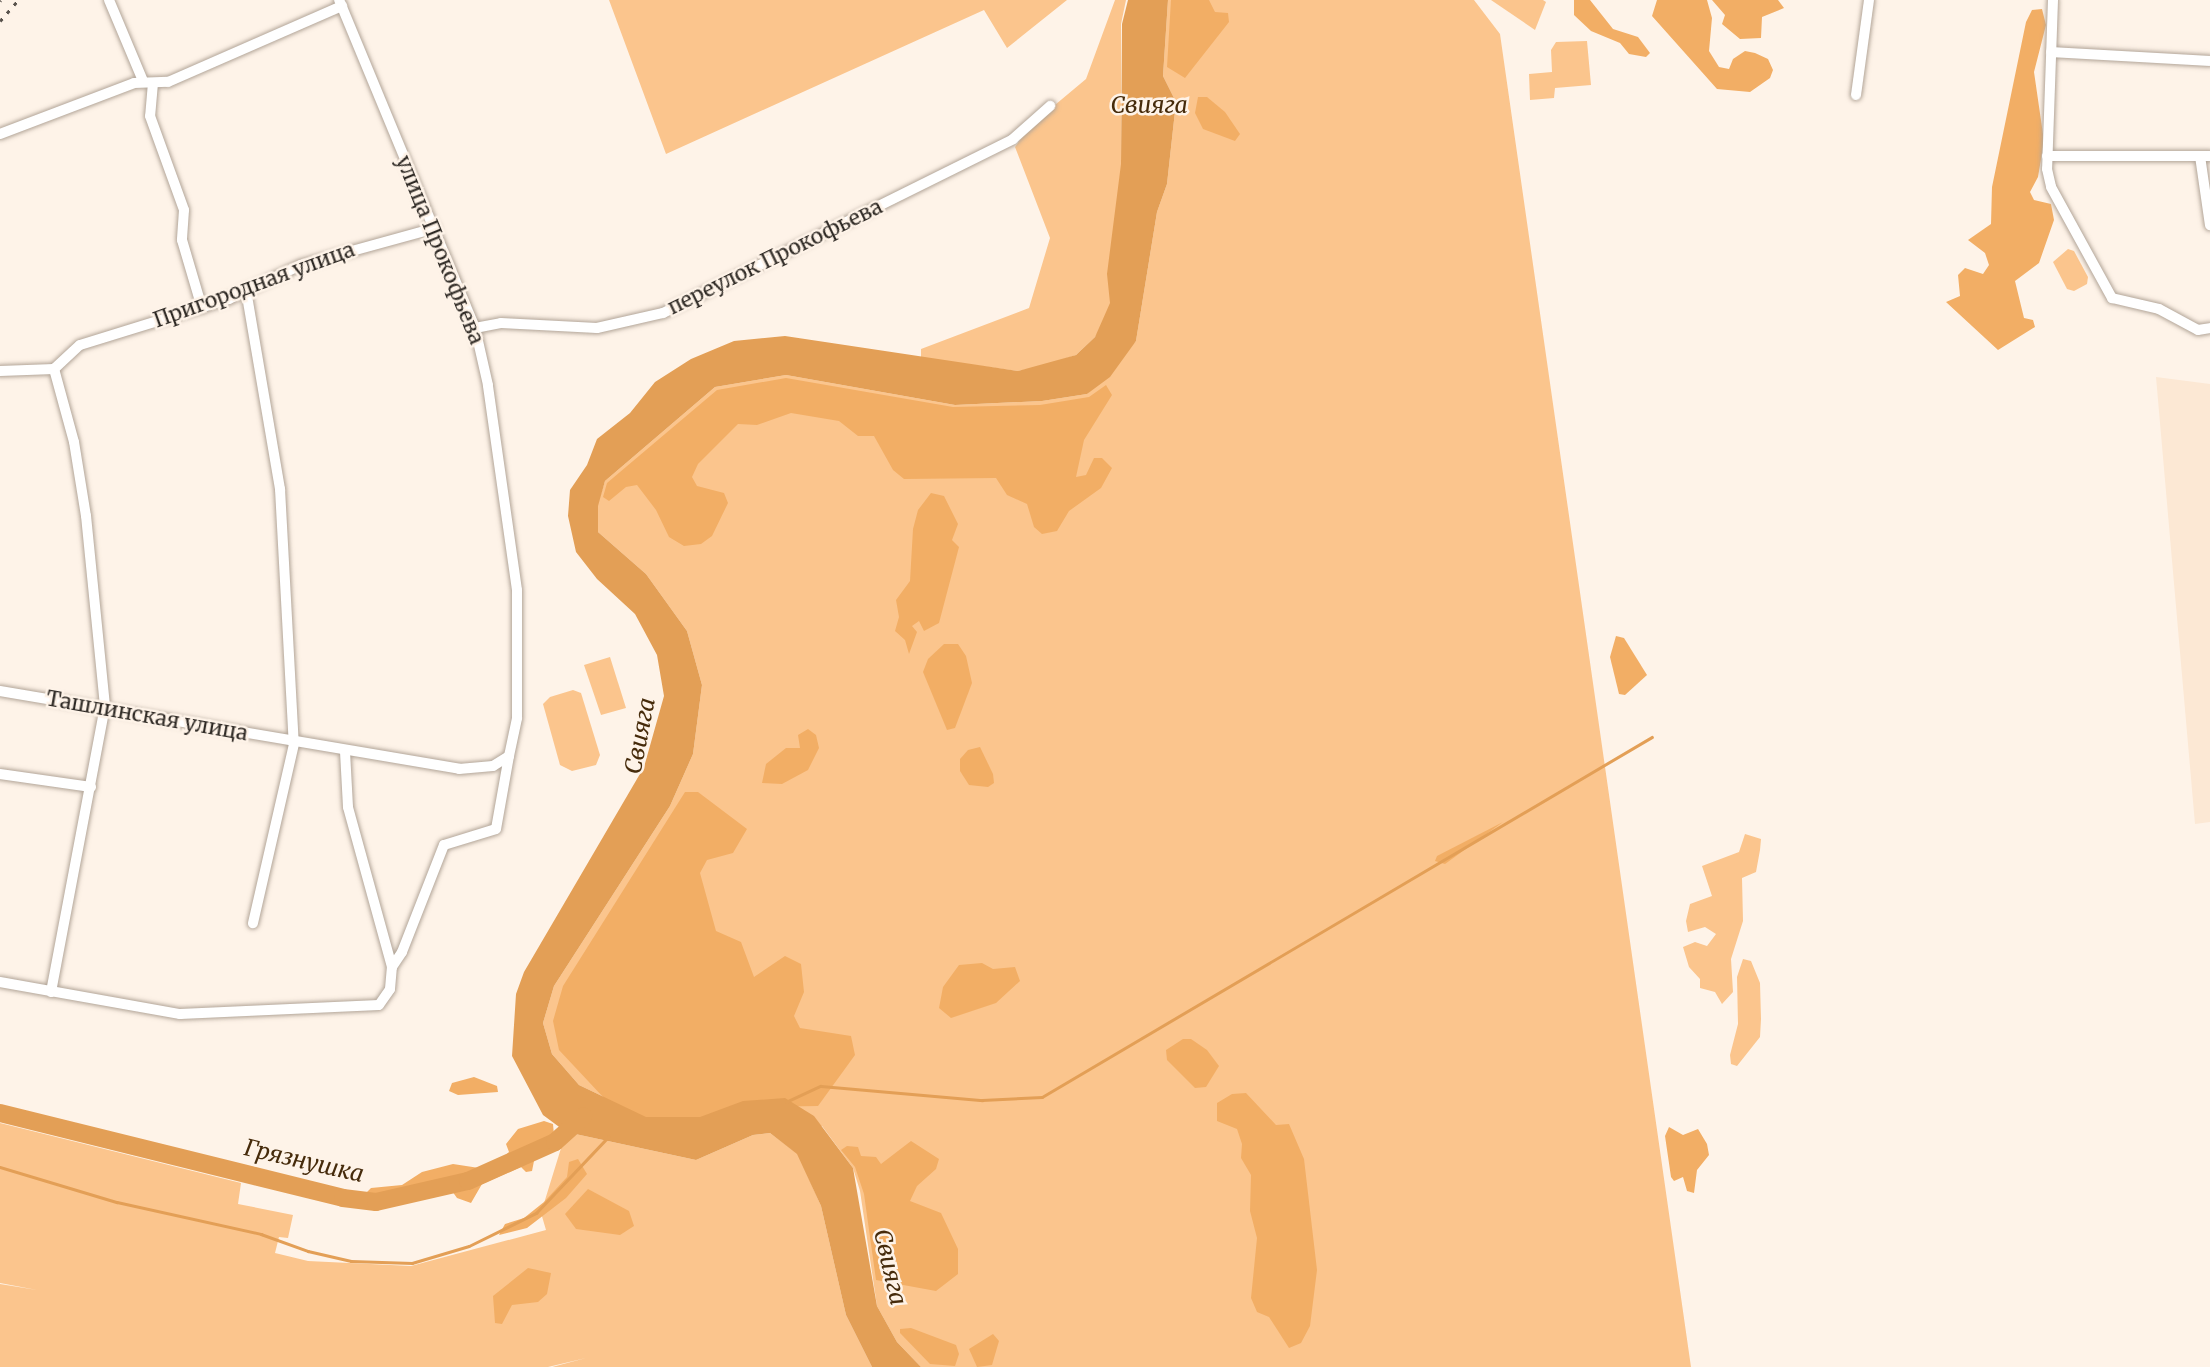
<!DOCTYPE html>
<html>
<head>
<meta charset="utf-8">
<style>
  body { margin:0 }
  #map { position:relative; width:2210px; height:1367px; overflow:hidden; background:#fef3e8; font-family:Merriweather,serif }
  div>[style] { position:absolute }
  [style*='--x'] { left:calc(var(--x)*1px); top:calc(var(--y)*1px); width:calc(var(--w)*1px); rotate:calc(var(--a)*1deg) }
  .built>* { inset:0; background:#fce8d4 }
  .green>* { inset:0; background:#fbc58d }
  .forest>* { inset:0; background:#f2ae65 }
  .water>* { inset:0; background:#e39f56 }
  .stream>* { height:2.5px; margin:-1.25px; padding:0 1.25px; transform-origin:1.25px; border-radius:1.25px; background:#e39f56 }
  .river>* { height:18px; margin:-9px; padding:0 9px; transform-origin:9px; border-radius:9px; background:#e39f56 }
  .roads { filter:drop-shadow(0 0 2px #b2a598) drop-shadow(0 0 2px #b2a598) }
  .minor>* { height:10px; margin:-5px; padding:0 5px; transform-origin:5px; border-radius:5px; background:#fff }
  .rail>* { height:2.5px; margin-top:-1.25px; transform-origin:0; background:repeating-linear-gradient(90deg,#58524c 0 3.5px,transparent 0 10.5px) }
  span { translate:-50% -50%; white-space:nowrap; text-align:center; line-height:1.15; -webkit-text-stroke:5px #fef3e8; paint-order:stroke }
  .street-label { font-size:21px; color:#2e2924 }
  .water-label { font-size:23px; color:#462b0b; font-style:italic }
</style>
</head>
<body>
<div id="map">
  <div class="built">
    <i style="clip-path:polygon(2156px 377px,2210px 384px,2210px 822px,2195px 824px)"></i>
  </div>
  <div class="green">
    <i style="clip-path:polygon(609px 0,1067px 0,1007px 48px,984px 10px,666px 154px)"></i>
    <i style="clip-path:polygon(1115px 0,1126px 0,1121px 24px,1121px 196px,1112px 310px,1095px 337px,1076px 355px,1043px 366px,1018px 371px,921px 358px,921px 349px,1029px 308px,1050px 238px,1015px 147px,1031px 125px,1086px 79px)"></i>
    <i style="clip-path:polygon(1168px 0,1474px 0,1500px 34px,1691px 1367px,921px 1367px,897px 1342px,877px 1306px,860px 1191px,853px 1168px,822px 1126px,646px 1117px,579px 1085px,552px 1054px,543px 1023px,554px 986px,670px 806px,693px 754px,702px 685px,687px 631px,646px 574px,598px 532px,597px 506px,605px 481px,715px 387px,786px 375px,955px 405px,1042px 401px,1087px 394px,1136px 341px,1157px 212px,1167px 184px,1176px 102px,1163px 76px)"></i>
    <i style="clip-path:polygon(1491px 0,1543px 0,1546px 2px,1535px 30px)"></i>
    <i style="clip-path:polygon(1587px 41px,1591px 85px,1555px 88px,1554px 98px,1530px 100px,1529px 74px,1552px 72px,1551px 50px,1556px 42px)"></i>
    <i style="clip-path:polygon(2068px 249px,2074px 251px,2088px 277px,2087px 284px,2074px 291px,2067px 289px,2053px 262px)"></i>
    <i style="clip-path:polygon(610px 657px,626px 708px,601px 715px,584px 665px)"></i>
    <i style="clip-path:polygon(573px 690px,581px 693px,600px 755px,596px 765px,572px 771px,560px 765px,543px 704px,550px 697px)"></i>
    <i style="clip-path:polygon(1745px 834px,1761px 839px,1760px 850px,1756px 872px,1742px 878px,1743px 921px,1731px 959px,1733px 992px,1722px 1004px,1715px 992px,1700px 988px,1700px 979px,1689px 967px,1683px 947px,1695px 942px,1707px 946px,1716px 934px,1705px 927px,1688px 932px,1686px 921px,1690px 904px,1712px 896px,1702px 866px,1739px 852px)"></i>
    <i style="clip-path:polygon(1743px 959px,1751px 961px,1760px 983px,1761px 1019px,1760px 1037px,1737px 1066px,1731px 1064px,1730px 1055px,1738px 1024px,1737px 977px)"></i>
    <i style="clip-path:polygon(0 1123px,241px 1183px,238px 1204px,293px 1215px,288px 1238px,279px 1237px,275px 1253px,308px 1261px,411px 1266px,546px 1230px,541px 1213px,566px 1132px,696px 1160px,753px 1135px,770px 1133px,798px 1154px,821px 1206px,846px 1315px,872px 1367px,552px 1367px,586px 1358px,548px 1367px,0 1367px,0 1284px,37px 1290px,0 1283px)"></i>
  </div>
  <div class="forest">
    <i style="clip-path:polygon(1171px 0,1209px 0,1215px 12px,1228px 13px,1229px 22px,1185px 78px,1167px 67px)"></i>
    <i style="clip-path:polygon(1574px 0,1590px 0,1613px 29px,1638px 37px,1650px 53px,1646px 57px,1629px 54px,1620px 43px,1591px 31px,1574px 15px)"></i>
    <i style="clip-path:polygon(1657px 0,1707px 0,1712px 18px,1709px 51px,1719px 67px,1729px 69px,1733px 59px,1745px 51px,1755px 53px,1768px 59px,1773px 70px,1770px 78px,1750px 92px,1717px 89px,1652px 16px)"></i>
    <i style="clip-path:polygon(1712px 0,1778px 0,1784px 8px,1762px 17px,1761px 38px,1740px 39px,1722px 24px,1725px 15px)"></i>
    <i style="clip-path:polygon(2042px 9px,2046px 25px,2034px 72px,2044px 141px,2038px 177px,2030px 192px,2034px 200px,2051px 204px,2054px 220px,2039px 263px,2015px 281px,2024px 318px,2033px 320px,2035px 327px,1998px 350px,1946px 302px,1960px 296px,1958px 275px,1965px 268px,1983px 274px,1989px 265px,1985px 253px,1968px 240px,1991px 224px,1992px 187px,2026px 22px,2032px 10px)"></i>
    <i style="clip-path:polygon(1198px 97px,1207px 97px,1225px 112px,1240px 134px,1235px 141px,1203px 129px,1195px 113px)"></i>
    <i style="clip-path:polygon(786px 378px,953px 407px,1040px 405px,1089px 397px,1106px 385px,1112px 395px,1084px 440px,1076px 477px,1086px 475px,1094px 458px,1102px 458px,1112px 468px,1101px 488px,1069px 511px,1057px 531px,1042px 534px,1034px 527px,1027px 504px,1007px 495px,996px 478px,904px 479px,893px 470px,874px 436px,858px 436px,839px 421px,791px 413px,757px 425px,738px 424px,698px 464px,692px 477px,697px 486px,724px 493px,728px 503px,712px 536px,701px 544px,684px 546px,669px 537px,656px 510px,637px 485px,626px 487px,609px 501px,603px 497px,607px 483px,717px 390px)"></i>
    <i style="clip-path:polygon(931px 493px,944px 496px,958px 524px,952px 540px,959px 547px,939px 623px,924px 631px,919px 621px,912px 626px,917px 632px,909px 654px,905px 640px,895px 631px,899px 617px,896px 600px,910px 581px,913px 529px,918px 510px)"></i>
    <i style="clip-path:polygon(1616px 636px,1624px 638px,1647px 675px,1625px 695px,1619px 694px,1610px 657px)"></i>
    <i style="clip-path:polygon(944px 644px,958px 644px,966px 656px,972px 683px,955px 728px,947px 730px,923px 672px,928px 659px)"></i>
    <i style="clip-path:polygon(808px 729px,816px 735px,819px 748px,808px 770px,782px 784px,762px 783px,766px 764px,786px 748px,800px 748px,798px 735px)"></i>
    <i style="clip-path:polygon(980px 747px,993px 774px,994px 783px,988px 787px,969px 785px,960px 771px,960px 759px,968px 750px)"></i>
    <i style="clip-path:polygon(685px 792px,698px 792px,747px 829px,733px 853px,707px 860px,700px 873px,716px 931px,741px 942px,754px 977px,785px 956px,801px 964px,804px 992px,794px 1016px,800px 1028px,851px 1036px,855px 1055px,818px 1106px,759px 1107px,682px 1129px,618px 1113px,559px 1050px,553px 1021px,563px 986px)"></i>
    <i style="clip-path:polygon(1503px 822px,1445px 864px,1435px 861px,1437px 856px)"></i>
    <i style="clip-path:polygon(982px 963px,993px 969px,1015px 967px,1020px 981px,996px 1003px,951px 1018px,939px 1008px,943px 987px,959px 965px)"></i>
    <i style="clip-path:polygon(1183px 1039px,1191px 1039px,1207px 1050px,1219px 1066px,1206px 1087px,1195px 1088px,1167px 1060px,1166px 1050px)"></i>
    <i style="clip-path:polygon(474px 1077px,497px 1086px,498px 1092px,458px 1095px,449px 1091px,452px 1083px)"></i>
    <i style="clip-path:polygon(1246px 1093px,1276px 1125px,1289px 1124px,1304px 1159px,1317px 1270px,1310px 1326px,1301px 1343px,1289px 1348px,1269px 1317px,1257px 1312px,1251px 1298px,1257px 1238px,1250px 1211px,1251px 1175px,1241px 1158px,1242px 1144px,1237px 1129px,1217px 1121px,1217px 1103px,1232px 1094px)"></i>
    <i style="clip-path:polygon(544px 1121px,553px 1124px,554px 1135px,535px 1156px,532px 1171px,526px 1172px,521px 1167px,482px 1184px,471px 1203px,457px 1198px,452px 1191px,371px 1207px,364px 1195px,371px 1188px,402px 1185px,422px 1172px,453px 1164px,479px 1168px,499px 1161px,509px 1152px,506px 1144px,518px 1129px)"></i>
    <i style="clip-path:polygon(1669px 1127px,1683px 1135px,1698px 1129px,1707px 1144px,1709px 1155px,1697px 1170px,1694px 1193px,1687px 1191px,1683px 1177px,1674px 1181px,1671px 1177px,1665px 1136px)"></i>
    <i style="clip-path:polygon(911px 1141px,939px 1159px,936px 1169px,917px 1186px,910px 1201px,941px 1213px,958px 1249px,958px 1274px,936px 1291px,876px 1280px,864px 1194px,855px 1167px,841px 1150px,847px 1146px,858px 1147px,861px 1156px,876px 1157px,881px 1164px)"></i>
    <i style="clip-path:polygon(578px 1159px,587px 1174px,566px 1198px,527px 1228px,499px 1235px,505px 1224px,524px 1218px,544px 1202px,567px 1177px,569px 1162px)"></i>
    <i style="clip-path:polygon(588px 1189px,629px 1211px,634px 1226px,620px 1235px,576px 1229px,565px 1214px)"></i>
    <i style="clip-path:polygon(528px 1268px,551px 1273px,547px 1294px,538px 1302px,512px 1305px,502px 1324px,495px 1323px,493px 1296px)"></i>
    <i style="clip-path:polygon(911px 1328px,956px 1345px,959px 1354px,955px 1366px,930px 1364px,900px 1333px,900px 1329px)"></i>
    <i style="clip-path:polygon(993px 1334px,999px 1341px,992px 1365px,977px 1367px,969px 1349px)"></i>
  </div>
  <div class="water">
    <i style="clip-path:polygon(1128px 0,1168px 0,1163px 76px,1176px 102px,1167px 184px,1157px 212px,1136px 341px,1110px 377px,1087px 394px,1042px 401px,955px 405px,786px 375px,715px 387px,605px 481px,598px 506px,598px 532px,646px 574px,687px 631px,702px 685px,693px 754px,670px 806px,554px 986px,543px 1023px,552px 1054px,579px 1085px,646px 1117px,700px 1117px,743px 1101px,785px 1098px,814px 1116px,853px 1168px,877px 1306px,897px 1342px,921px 1367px,872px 1367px,846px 1315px,821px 1206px,797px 1154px,770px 1133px,753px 1135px,696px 1160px,566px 1132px,543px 1115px,512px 1056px,516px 994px,524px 972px,644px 767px,664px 696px,657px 655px,635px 614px,597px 579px,576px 552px,568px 516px,570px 490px,587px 465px,597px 439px,630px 413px,655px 382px,691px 359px,734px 341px,785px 336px,1018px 371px,1076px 355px,1095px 337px,1110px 303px,1107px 274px,1121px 164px,1122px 24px)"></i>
  </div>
  <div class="stream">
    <i style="--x:786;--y:1102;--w:38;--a:-25"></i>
    <i style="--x:821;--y:1086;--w:162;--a:5"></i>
    <i style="--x:982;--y:1100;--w:60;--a:-2.9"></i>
    <i style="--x:1042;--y:1097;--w:708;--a:-30.55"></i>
    <i style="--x:0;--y:1167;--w:122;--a:16.7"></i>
    <i style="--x:117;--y:1202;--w:148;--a:12.5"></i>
    <i style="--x:261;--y:1234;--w:50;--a:19.9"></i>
    <i style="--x:308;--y:1251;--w:44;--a:13.1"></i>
    <i style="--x:351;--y:1261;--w:61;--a:1.9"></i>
    <i style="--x:412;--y:1263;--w:59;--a:-16.6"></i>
    <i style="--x:469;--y:1246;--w:75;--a:-26.2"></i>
    <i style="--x:536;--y:1213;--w:105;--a:-46.5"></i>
  </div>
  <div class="river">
    <i style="--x:0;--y:1113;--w:353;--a:13.9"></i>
    <i style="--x:343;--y:1198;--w:33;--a:7"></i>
    <i style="--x:376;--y:1202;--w:94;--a:-12.9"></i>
    <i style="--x:468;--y:1181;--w:95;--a:-24.1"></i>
    <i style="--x:555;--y:1142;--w:38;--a:-42"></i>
  </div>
  <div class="roads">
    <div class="minor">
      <i style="--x:109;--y:0;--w:88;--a:67.2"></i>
      <i style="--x:2053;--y:0;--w:169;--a:92"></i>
      <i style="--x:2047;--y:169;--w:18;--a:77"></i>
      <i style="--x:2051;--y:187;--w:127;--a:61.2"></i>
      <i style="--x:2112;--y:298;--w:48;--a:13.2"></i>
      <i style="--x:2159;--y:309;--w:44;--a:28.3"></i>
      <i style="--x:2198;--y:330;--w:12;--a:-9"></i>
      <i style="--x:2051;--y:52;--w:159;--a:3.2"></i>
      <i style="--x:153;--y:83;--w:33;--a:95"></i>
      <i style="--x:150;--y:116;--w:100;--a:70.1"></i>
      <i style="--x:184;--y:210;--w:30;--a:94"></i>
      <i style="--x:182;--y:240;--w:71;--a:73.6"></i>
      <i style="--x:1856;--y:95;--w:96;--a:-82.2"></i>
      <i style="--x:0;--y:134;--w:143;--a:-20.8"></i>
      <i style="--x:134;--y:83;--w:34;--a:-2"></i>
      <i style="--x:168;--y:82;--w:190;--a:-23.6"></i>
      <i style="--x:2047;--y:156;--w:163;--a:0"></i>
      <i style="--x:2200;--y:156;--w:70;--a:81.8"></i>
      <i style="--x:246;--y:290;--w:202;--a:80.3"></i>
      <i style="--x:280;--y:489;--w:255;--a:86.9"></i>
      <i style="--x:294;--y:744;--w:184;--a:102.9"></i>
      <i style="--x:475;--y:328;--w:26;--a:-11"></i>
      <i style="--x:501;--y:323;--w:96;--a:3"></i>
      <i style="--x:597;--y:328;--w:68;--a:-12.8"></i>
      <i style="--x:663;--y:313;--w:391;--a:-26.4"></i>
      <i style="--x:1013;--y:139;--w:50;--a:-41.7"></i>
      <i style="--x:0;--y:371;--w:54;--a:-2.1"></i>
      <i style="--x:54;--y:369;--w:35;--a:-43"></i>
      <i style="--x:80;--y:345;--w:156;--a:-17.2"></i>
      <i style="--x:229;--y:299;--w:80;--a:-25.3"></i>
      <i style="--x:301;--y:265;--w:139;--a:-15.4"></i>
      <i style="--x:0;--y:691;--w:466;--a:9.6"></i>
      <i style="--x:459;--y:769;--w:34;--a:-5"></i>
      <i style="--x:493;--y:766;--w:19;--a:-32"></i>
      <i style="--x:509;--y:756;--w:39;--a:-78"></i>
      <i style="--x:517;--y:718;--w:128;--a:-90"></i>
      <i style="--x:517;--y:590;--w:207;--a:-98.1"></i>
      <i style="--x:488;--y:385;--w:58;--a:-102.8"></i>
      <i style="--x:475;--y:328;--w:355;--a:-112.5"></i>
      <i style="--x:0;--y:774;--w:92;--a:8.1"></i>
      <i style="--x:392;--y:967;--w:18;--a:-56"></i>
      <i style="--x:402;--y:952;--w:115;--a:-68.6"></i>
      <i style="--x:444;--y:845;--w:54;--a:-17.1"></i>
      <i style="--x:496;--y:829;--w:74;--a:-79.9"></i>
      <i style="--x:0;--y:982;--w:183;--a:10.1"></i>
      <i style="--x:180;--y:1014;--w:199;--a:-2.6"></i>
      <i style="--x:379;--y:1005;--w:19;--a:-55"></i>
      <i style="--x:390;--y:989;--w:22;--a:-85"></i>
      <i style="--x:392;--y:967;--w:166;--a:-105.4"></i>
      <i style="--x:348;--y:807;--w:55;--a:-93.1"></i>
      <i style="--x:51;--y:992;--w:291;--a:-79.3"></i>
      <i style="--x:105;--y:706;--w:191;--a:-95.7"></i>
      <i style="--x:86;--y:516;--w:75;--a:-99.2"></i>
      <i style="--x:74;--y:442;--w:76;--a:-105.3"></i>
    </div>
  </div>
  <div class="rail">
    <i style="--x:0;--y:1;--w:1;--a:-45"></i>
    <i style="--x:0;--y:21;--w:28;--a:-49"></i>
  </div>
  <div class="street-label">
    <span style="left:440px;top:250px;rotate:68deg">улица Прокофьева</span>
    <span style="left:775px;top:257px;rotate:-26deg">переулок Прокофьева</span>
    <span style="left:254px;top:285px;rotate:-20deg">Пригородная улица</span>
    <span style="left:147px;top:716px;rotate:10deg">Ташлинская улица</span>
  </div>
  <div class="water-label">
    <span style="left:1149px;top:105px">Свияга</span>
    <span style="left:640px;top:736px;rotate:-79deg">Свияга</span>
    <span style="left:304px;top:1161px;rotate:13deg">Грязнушка</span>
    <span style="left:890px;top:1267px;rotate:77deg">Свияга</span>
  </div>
</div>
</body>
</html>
